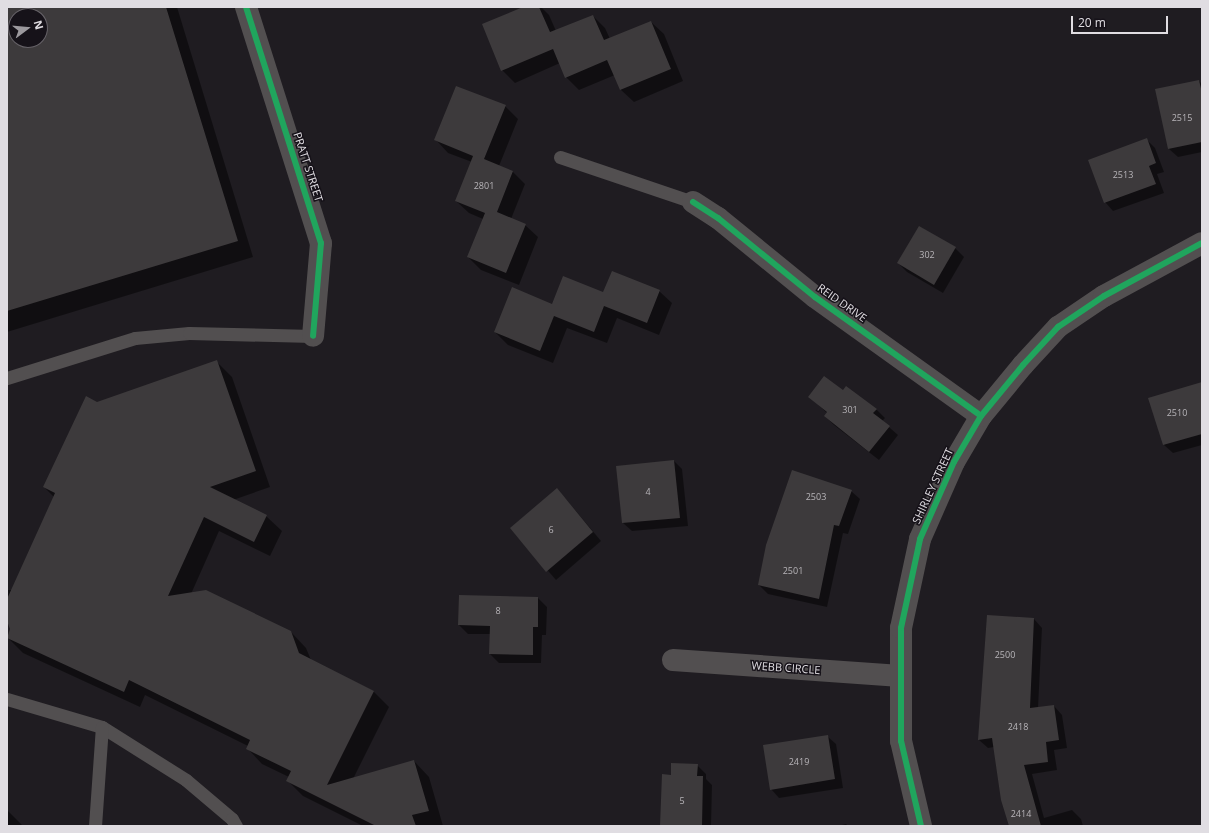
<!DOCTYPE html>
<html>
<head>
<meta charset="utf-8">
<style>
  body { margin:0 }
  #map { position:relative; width:1209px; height:833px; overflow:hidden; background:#1f1c21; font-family:"Open Sans",sans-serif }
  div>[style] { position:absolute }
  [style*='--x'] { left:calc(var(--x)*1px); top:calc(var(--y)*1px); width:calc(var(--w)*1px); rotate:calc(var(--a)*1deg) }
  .shadow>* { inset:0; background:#0007 }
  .building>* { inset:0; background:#3d3a3c }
  .lane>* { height:13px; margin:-6.5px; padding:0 6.5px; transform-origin:6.5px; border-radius:6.5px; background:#524f50 }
  .street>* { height:22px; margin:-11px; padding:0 11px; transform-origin:11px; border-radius:11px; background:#524f50 }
  .cycleway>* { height:6px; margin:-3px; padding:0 3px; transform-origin:3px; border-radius:3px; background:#20a55d }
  span { translate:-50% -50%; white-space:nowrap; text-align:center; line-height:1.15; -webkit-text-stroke:3px #161219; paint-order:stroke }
  .number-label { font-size:9px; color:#b7b4b8 }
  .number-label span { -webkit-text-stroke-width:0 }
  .street-label { font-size:11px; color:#e0dde2 }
  .frame { position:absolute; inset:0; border:8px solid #e0dde2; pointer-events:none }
  .north { position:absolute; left:8px; top:8px; width:40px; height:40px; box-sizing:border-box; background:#161219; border:1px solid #676369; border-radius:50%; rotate:74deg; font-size:11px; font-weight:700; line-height:16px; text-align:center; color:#e0dde2 }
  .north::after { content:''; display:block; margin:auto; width:14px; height:18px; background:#9c999e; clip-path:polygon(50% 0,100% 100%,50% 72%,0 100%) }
  .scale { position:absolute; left:1071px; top:16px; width:97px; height:18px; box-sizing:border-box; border:2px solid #e0dde2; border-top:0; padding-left:5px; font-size:12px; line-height:14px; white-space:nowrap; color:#e0dde2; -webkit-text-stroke:3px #161219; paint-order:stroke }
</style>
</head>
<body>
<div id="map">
  <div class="shadow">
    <i style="clip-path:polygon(evenodd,7px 7px,177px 7px,253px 257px,7px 332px,7px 7px,16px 16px,40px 16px,40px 40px,16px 40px,16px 16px)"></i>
    <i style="clip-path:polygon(525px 7px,541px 7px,549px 15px,556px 31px,593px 16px,605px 28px,610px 39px,651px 22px,664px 34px,683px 81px,634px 102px,621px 90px,615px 75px,579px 90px,566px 77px,560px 63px,515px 83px,502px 70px)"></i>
    <i style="clip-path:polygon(1199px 81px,1202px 84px,1202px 152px,1178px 157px,1169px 149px)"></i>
    <i style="clip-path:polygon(505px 106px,518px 119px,499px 166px,513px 172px,525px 184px,511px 219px,525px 225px,538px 237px,519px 285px,481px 270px,468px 257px,483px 219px,469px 213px,456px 201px,472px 162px,448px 153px,436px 140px)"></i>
    <i style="clip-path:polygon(1147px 140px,1155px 148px,1164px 172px,1157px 174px,1164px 193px,1113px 211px,1105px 202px)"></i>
    <i style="clip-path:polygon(920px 227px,955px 248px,964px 257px,943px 293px,907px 272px,898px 263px)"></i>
    <i style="clip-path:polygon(659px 291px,672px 303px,659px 335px,617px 318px,607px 343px,567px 328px,553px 363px,508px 345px,495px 332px,553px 305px,604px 293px)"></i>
    <i style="clip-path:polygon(217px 362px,232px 377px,270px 487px,233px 500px,266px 516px,282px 531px,270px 556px,219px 531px,191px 594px,291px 632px,306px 648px,311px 660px,373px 691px,389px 707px,353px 779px,414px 761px,429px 777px,443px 826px,363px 826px,303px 796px,288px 781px,289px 777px,262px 764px,247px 748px,248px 746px,145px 695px,140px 707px,23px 653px,7px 637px,13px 625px,7px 619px,7px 590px,12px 590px,54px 497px,44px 487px,97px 403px)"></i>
    <i style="clip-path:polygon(1202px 383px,1202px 445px,1173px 453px,1164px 445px)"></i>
    <i style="clip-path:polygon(810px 397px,876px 409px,885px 418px,882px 421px,898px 435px,879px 460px,834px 425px,825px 416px,827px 413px)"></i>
    <i style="clip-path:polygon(674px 461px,682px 469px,688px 526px,632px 531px,623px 523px)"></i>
    <i style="clip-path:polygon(851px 491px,860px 499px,848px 534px,843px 533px,827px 607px,768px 594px,759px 585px)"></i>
    <i style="clip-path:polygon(565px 498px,601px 541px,556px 580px,511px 528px)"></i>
    <i style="clip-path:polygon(538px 598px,547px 607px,546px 635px,542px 635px,541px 663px,499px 663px,490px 654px,491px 634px,468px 634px,459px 625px)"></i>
    <i style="clip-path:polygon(988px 616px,1034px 619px,1042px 628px,1038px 708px,1054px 706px,1062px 715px,1067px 748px,1054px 750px,1057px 770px,1032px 774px,1044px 818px,1072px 810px,1081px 819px,1083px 826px,1010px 826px,994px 747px,988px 748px,979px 740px)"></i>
    <i style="clip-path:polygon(827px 736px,836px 744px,843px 788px,779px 798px,771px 789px)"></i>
    <i style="clip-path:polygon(697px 765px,706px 774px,706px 779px,712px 785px,711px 826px,661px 826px,672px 776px)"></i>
    <i style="clip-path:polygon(7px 810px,23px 826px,7px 826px)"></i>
    <i style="clip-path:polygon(846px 824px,848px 826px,838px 826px)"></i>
  </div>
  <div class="building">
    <i style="clip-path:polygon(evenodd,7px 7px,166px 7px,238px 241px,7px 311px,7px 7px,16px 16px,40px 16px,40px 40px,16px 40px,16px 16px)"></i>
    <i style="clip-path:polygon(523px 7px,539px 7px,550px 32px,593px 15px,604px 40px,651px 21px,671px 69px,620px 90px,607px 60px,565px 78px,553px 49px,501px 71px,482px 24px)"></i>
    <i style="clip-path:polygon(1199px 80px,1202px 93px,1202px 142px,1168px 149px,1155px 89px)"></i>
    <i style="clip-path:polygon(456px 86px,506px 105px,484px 159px,513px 171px,497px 212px,526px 224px,506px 273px,467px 257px,485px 213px,455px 201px,473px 156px,434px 140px)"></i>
    <i style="clip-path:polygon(1147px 138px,1156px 163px,1149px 166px,1156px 184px,1104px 203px,1088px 160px)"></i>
    <i style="clip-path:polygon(919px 226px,956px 247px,934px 285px,897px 263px)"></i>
    <i style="clip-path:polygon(612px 271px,660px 290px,647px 323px,604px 306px,594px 332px,554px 316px,540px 351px,494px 332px,512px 287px,552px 304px,563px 276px,603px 292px)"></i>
    <i style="clip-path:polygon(217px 360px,256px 471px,210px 487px,267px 515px,254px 542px,204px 517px,168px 596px,206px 590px,291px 631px,299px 653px,374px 691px,327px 785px,414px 760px,429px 811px,412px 815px,416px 826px,376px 826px,286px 781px,291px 771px,246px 749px,250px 740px,129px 680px,124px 692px,7px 638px,10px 629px,7px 621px,7px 599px,55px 493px,43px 487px,86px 396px,97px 402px)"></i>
    <i style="clip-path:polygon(824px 376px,843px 390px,846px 386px,877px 409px,873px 413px,890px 426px,869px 452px,824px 416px,827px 412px,808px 397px)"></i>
    <i style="clip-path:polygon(1202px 382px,1202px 434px,1163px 445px,1148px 398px)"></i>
    <i style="clip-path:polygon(674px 460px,680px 518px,622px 523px,616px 466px)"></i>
    <i style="clip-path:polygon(792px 470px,852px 490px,839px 526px,834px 525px,819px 599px,758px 585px,766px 545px)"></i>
    <i style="clip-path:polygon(557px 488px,593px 532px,546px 572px,510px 528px)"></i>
    <i style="clip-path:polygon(459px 595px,538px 597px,538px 627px,533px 627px,533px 655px,489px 654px,490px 626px,458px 625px)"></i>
    <i style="clip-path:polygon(987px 615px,1034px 618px,1030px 708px,1054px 705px,1059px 740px,1046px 742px,1048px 762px,1024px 765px,1041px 826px,1009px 826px,1001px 800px,992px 738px,978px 740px)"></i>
    <i style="clip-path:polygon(828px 735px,835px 779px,770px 790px,763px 745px)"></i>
    <i style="clip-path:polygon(671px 763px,698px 764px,697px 776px,703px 776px,702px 826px,660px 826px,662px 774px,671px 775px)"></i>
  </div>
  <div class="lane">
    <i style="--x:560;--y:157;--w:140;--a:18.7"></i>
    <i style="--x:7;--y:378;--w:134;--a:-17.4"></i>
    <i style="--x:135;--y:338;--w:54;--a:-5.3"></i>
    <i style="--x:189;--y:333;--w:124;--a:1.4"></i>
    <i style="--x:7;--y:699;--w:99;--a:16.4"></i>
    <i style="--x:102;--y:727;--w:99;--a:32.2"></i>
    <i style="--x:186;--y:780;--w:60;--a:40.3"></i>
    <i style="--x:232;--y:819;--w:8;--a:60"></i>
    <i style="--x:95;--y:826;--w:99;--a:-86"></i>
  </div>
  <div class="street">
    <i style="--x:246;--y:7;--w:248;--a:72.4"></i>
    <i style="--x:321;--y:243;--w:93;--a:94.9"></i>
    <i style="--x:693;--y:202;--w:30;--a:33"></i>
    <i style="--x:718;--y:218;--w:125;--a:39.2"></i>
    <i style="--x:815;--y:297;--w:204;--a:35.6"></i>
    <i style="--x:673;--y:660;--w:228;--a:4"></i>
    <i style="--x:921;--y:826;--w:87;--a:-103.2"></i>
    <i style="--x:901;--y:741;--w:113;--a:-90"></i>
    <i style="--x:901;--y:628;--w:91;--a:-77.9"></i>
    <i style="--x:920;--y:539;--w:84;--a:-66.2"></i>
    <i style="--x:954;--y:462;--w:53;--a:-59.6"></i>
    <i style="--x:981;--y:416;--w:66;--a:-50.5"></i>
    <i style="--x:1023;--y:365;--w:52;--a:-47.4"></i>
    <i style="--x:1058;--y:327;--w:55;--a:-34"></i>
    <i style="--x:1104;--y:296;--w:111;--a:-28.4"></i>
  </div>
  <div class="cycleway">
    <i style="--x:246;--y:7;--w:248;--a:72.4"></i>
    <i style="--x:321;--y:243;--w:93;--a:94.9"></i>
    <i style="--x:693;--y:202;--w:30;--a:33"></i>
    <i style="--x:718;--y:218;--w:125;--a:39.2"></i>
    <i style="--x:815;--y:297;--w:204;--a:35.6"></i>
    <i style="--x:921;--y:826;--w:87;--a:-103.2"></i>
    <i style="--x:901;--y:741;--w:113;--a:-90"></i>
    <i style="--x:901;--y:628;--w:91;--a:-77.9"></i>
    <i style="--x:920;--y:539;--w:84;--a:-66.2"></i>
    <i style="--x:954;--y:462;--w:53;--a:-59.6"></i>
    <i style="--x:981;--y:416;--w:66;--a:-50.5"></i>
    <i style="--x:1023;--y:365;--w:52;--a:-47.4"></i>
    <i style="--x:1058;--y:327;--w:55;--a:-34"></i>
    <i style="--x:1104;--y:296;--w:111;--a:-28.4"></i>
  </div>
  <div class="number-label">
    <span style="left:1182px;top:118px">2515</span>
    <span style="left:1123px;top:175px">2513</span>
    <span style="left:484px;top:186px">2801</span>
    <span style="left:927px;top:255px">302</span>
    <span style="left:850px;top:410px">301</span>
    <span style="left:1177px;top:413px">2510</span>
    <span style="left:648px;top:492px">4</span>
    <span style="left:816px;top:497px">2503</span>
    <span style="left:551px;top:530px">6</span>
    <span style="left:793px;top:571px">2501</span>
    <span style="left:498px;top:611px">8</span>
    <span style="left:1005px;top:655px">2500</span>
    <span style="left:1018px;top:727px">2418</span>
    <span style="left:799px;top:762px">2419</span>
    <span style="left:682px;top:801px">5</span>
    <span style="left:1021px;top:814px">2414</span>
  </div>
  <div class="street-label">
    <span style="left:308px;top:167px;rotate:72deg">PRATT STREET</span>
    <span style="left:842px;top:303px;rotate:35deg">REID DRIVE</span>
    <span style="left:933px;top:486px;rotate:-65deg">SHIRLEY STREET</span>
    <span style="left:786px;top:668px;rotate:4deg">WEBB CIRCLE</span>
  </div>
  <div class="frame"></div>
  <div class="north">N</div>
  <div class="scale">20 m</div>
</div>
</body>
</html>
